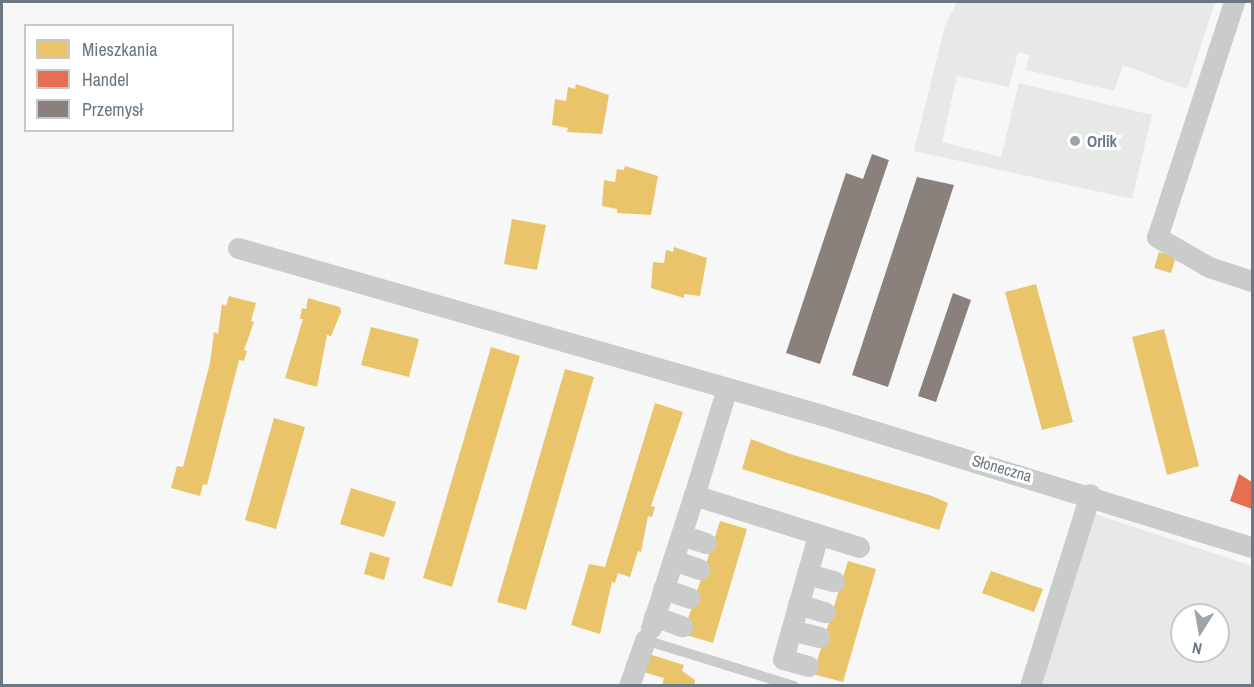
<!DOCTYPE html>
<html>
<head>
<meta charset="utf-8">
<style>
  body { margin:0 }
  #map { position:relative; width:1254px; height:687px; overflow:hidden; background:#f7f7f7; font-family:"Archivo Narrow",sans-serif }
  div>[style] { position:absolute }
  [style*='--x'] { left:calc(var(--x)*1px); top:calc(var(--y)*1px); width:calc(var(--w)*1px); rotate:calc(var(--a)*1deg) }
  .green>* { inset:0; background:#e6e9e5 }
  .homes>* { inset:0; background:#e9c46a }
  .shops>* { inset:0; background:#e76f51 }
  .industry>* { inset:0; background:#8a817c }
  .lane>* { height:10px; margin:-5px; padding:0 5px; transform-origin:5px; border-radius:5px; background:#cacccc }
  .street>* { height:21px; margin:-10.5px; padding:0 10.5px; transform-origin:10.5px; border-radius:10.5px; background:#cacccc }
  .dots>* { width:16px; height:16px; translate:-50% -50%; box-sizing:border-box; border:3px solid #fff; border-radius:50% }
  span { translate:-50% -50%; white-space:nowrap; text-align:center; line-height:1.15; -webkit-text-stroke:6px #fff; paint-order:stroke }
  .poi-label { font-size:16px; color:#6b7884; font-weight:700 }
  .left { translate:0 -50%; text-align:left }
  .street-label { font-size:16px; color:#6b7884 }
  .frame { position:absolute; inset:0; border:3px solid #6b7884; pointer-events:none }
  .legend { position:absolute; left:24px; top:24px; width:210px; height:108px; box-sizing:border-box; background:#fff; border:2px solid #c4c9ce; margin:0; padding:8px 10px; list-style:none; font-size:18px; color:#6b7884 }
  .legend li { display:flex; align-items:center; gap:12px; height:30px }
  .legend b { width:30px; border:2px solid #c4c9ce }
  .north { position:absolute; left:1170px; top:603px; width:60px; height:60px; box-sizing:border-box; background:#fff; border:2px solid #c4c9ce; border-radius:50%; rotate:191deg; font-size:16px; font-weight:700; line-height:24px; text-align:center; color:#6b7884 }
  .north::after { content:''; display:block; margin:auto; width:21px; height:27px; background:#9ca4ac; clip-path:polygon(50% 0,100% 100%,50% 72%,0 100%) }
</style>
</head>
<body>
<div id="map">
  <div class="green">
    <i style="clip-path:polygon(957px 2px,1215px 2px,1187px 89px,1123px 65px,1114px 91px,1026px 70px,1029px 55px,1018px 52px,1009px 87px,957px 76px,942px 142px,1001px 157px,1019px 83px,1152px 115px,1132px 199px,914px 151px,945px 25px)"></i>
    <i style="clip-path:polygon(evenodd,1092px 513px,1252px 566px,1252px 685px,1040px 686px,1092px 513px,1182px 615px,1218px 615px,1218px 651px,1182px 651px,1182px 615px)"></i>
  </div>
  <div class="homes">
    <i style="clip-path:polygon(576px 84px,609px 95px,602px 134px,567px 132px,568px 128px,552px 125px,555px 99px,566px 101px,568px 87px,575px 89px)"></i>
    <i style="clip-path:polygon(625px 166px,658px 176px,651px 215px,617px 213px,617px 209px,602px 206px,604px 180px,615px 182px,617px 169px,624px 170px)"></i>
    <i style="clip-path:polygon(512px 219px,546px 225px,537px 270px,504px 264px)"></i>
    <i style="clip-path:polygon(674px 247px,707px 258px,700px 296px,684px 294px,684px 298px,651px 288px,653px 262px,664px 263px,666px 250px,673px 252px)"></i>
    <i style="clip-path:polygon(1159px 252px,1176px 257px,1171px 273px,1154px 268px)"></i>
    <i style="clip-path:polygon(1036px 284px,1073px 422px,1042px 430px,1005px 292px)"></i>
    <i style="clip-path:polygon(229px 296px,256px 303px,251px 321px,254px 322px,244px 350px,247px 351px,244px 361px,239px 360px,207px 485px,203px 484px,200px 496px,171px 488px,177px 466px,183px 467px,210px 363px,214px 332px,218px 334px,222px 304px,226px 306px)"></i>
    <i style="clip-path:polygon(308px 298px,340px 307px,341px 312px,331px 336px,327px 335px,317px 387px,285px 378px,303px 319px,300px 319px,302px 308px,306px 309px)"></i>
    <i style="clip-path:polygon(371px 327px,419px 339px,409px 377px,361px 365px)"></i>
    <i style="clip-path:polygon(1164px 329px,1199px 466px,1167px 475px,1132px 337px)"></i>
    <i style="clip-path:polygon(491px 347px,520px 356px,452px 587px,423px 578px)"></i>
    <i style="clip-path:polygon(565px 369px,594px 377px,526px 610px,497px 602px)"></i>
    <i style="clip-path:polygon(655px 403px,683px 412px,651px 506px,655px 507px,652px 517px,648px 516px,641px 552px,638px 551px,630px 577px,618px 573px,615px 583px,612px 582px,600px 634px,571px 625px,589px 564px,605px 567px)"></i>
    <i style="clip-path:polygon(274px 418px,305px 427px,276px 529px,245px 520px)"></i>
    <i style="clip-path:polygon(751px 439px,790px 454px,932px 496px,948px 503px,939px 530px,742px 469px)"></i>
    <i style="clip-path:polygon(351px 488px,396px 502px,384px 537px,340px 524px)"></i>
    <i style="clip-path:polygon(720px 521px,747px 529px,713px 643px,683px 634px)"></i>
    <i style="clip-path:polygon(370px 552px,390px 558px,384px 580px,364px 574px)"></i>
    <i style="clip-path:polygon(848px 561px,876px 569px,843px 682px,813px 674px)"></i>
    <i style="clip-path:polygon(991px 571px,1043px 589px,1034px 612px,982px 593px)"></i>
    <i style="clip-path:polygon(649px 654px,684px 665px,682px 671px,695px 680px,694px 686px,662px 686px,664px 678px,643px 672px)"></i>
  </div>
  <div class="shops">
    <i style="clip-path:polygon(1239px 474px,1252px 482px,1252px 509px,1230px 501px)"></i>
  </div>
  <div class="industry">
    <i style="clip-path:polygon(872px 154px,889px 160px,820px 364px,786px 353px,846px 173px,863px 179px)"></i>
    <i style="clip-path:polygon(917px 177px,954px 185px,888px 387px,852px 375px)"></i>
    <i style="clip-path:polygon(953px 293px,971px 300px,936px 402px,918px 396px)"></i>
  </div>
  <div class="lane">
    <i style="--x:645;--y:640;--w:156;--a:17.2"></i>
  </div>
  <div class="street">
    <i style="--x:1234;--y:2;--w:247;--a:108.1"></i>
    <i style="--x:1157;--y:237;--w:60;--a:30"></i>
    <i style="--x:1209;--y:267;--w:45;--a:18"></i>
    <i style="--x:238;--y:248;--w:607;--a:15.96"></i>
    <i style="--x:822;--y:415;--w:450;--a:17.1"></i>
    <i style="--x:727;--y:388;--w:112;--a:107.1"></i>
    <i style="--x:694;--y:495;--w:173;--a:17.5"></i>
    <i style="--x:681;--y:535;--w:26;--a:18"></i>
    <i style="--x:673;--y:560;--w:28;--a:19"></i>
    <i style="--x:807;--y:574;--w:28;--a:15"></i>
    <i style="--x:663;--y:589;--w:28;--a:18"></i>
    <i style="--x:798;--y:604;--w:28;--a:17"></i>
    <i style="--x:654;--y:616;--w:30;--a:20"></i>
    <i style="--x:651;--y:628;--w:140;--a:-72.1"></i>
    <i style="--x:791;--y:630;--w:29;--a:14"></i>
    <i style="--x:808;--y:666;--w:26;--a:-164"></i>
    <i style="--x:783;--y:659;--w:129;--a:-74.2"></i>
    <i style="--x:629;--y:686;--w:49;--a:-70.8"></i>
    <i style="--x:1030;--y:686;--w:201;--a:-72.6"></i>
  </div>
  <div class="dots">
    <i style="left:1075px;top:141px;background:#9ca4ac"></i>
  </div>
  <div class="poi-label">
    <span class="left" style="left:1087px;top:141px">Orlik</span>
  </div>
  <div class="street-label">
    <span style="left:1002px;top:468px;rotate:16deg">Słoneczna</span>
  </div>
  <div class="frame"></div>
  <ul class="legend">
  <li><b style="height:16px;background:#e9c46a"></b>Mieszkania</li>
  <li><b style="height:16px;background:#e76f51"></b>Handel</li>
  <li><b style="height:16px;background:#8a817c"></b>Przemysł</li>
  </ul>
  <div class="north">N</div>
</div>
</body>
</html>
